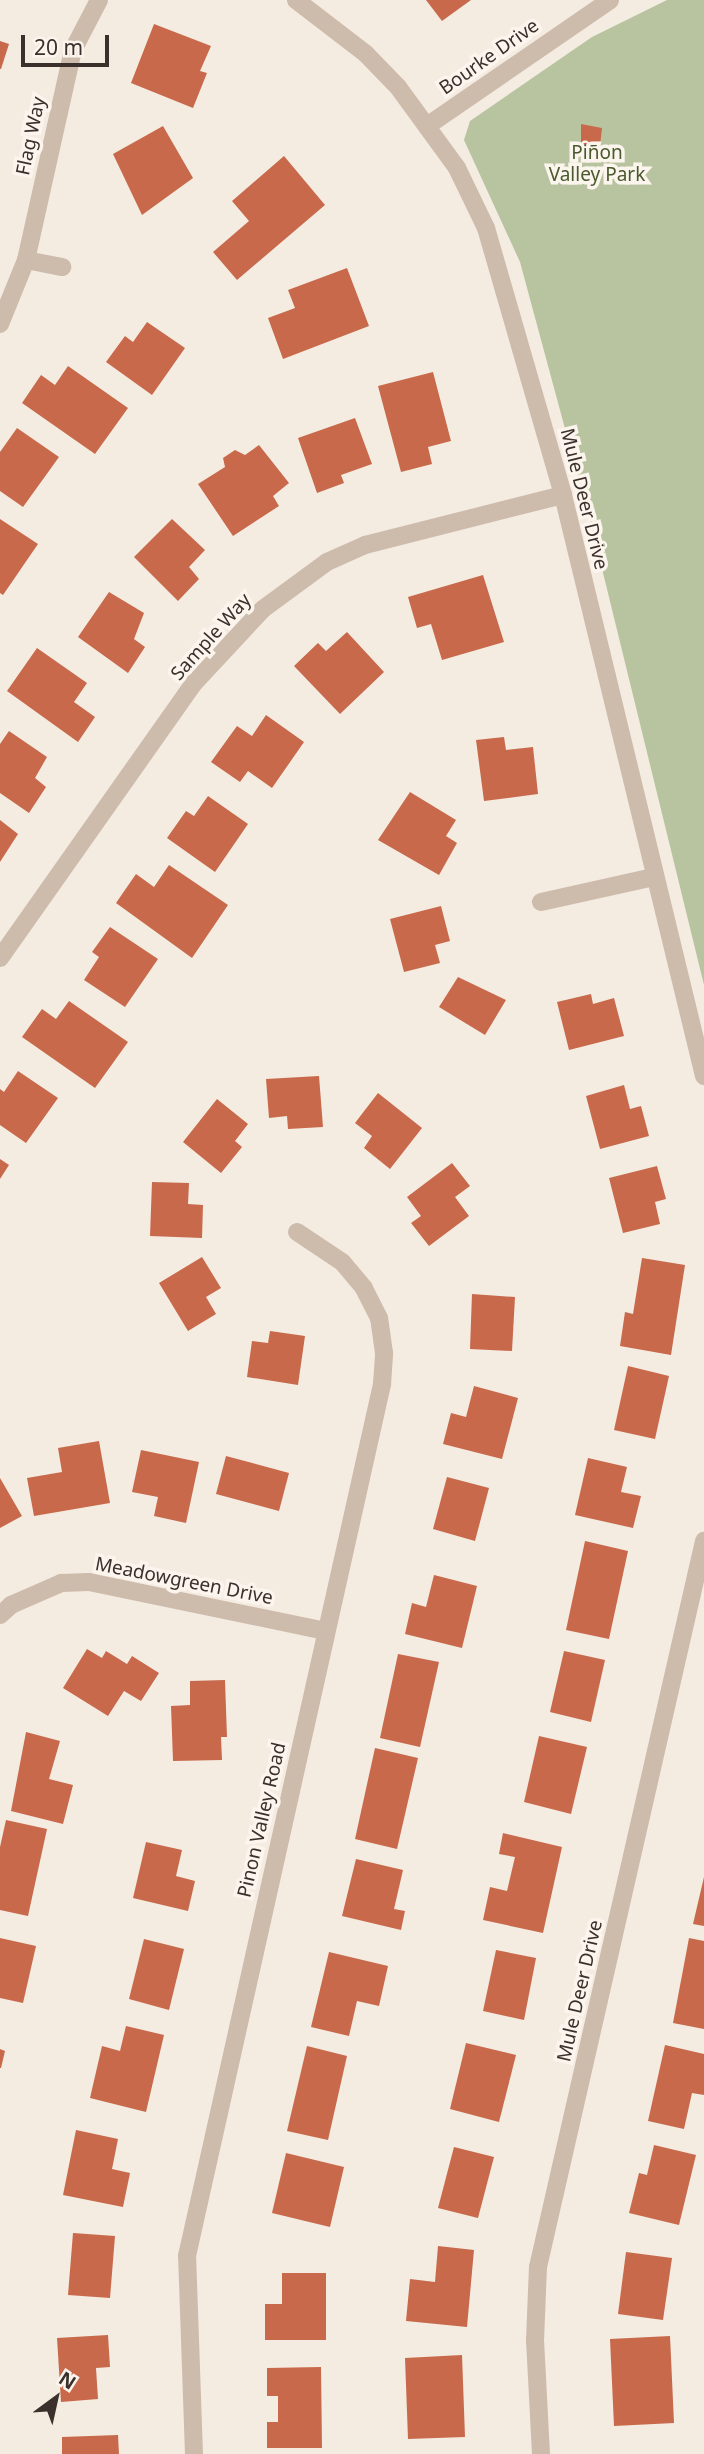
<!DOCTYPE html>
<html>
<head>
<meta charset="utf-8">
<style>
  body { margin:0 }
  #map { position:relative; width:704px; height:2454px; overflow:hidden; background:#f4ebe1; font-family:"Noto Sans",sans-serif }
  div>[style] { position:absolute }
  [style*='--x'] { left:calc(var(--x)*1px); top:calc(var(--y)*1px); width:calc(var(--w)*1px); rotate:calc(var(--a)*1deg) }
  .green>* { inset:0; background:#b8c4a0 }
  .building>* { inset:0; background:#c8694b }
  .minor>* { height:18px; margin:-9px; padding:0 9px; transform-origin:9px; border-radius:9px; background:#cdbbac }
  span { translate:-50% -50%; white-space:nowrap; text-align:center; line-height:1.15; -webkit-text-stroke:7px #fbf5ee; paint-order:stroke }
  .street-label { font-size:19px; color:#3b302b }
  .park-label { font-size:19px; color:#4a5a2e }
  .north { position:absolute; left:21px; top:2363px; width:70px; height:70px; -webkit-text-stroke:5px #fbf5ee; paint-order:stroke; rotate:33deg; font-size:19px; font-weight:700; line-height:28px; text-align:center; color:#3b302b }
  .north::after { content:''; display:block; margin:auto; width:24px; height:32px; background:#3b302b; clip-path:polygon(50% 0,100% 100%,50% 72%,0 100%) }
  .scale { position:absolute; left:21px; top:35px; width:88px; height:32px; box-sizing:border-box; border:4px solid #3b302b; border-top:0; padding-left:9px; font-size:21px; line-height:24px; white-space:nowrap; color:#3b302b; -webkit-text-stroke:5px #fbf5ee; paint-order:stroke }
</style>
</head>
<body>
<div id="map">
  <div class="green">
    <i style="clip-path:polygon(667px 0,704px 0,704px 985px,594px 536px,520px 262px,464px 140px,470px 121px,592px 37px)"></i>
  </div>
  <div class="building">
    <i style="clip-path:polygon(426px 0,471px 0,442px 21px)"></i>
    <i style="clip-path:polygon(154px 24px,211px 46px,200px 71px,207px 73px,193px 108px,131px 83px)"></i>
    <i style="clip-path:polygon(0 41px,9px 44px,1px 69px,0 69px)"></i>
    <i style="clip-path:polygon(581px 124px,602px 128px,600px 146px,581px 145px)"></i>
    <i style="clip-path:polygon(163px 126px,193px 178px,142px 215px,113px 154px)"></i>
    <i style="clip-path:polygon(284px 156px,325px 205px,237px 280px,213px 252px,249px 221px,232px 201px)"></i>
    <i style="clip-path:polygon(347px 268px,369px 326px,283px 359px,268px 318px,295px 308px,288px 290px)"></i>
    <i style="clip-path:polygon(147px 322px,185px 348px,152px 395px,106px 362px,125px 336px,133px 342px)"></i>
    <i style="clip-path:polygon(68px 366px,128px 408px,95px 454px,22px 403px,41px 375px,55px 385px)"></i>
    <i style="clip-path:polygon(433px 372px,451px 441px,428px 447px,432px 464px,401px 472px,378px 386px)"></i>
    <i style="clip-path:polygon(355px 418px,372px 464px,341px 475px,344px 483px,317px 493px,298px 438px)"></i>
    <i style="clip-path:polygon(17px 428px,59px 457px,23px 507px,0 491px,0 452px)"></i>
    <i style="clip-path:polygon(259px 445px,289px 483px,273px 496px,279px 506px,233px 536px,198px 484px,225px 467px,223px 458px,235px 450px,245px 455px)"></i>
    <i style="clip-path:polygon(0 519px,38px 544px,3px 595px,0 593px)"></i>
    <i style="clip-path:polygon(172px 519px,205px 550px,189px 567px,199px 579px,178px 601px,134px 557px)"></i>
    <i style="clip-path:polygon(483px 575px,504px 642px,442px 660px,431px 624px,417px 628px,408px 597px)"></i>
    <i style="clip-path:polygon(109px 592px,144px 613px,134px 639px,145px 647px,128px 673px,78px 637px)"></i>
    <i style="clip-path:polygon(347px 632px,384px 672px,340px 714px,294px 666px,318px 643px,326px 651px)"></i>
    <i style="clip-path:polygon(37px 648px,87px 683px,74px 702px,95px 717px,78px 742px,7px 691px)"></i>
    <i style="clip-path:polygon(266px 715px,304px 742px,272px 788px,248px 771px,240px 782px,211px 762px,237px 726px,252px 736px)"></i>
    <i style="clip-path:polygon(9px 731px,47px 757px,35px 778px,46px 787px,29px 813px,0 793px,0 744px)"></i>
    <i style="clip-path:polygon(504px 737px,506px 750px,533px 747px,538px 794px,484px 801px,476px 740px)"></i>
    <i style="clip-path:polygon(410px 792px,456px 820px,446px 836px,457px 843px,439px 875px,378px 840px)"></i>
    <i style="clip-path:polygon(208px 796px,248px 824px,215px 872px,167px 838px,186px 811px,194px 816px)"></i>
    <i style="clip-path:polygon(0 820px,18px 834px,0 862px)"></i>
    <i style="clip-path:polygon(169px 865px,228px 905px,192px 958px,116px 903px,136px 874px,154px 887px)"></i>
    <i style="clip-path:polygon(441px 906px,450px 941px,435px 945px,440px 963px,404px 972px,390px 919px)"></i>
    <i style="clip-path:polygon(110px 927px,158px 959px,125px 1007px,84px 980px,99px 957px,92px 952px)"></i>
    <i style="clip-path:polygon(458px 977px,506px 1000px,485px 1035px,439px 1007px)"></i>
    <i style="clip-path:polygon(591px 994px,593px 1004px,614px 998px,624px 1036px,569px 1050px,557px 1002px)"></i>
    <i style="clip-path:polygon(69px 1001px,128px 1042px,95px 1088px,22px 1037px,42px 1009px,56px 1019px)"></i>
    <i style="clip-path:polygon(18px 1071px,58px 1098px,26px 1143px,0 1125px,0 1089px,4px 1092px)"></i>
    <i style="clip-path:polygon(319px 1076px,323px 1127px,288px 1129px,287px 1116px,269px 1118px,266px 1079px)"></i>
    <i style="clip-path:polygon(624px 1085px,630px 1109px,641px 1106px,649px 1136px,600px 1149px,586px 1096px)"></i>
    <i style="clip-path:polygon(378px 1093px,422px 1128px,390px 1169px,364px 1148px,372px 1136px,355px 1123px)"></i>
    <i style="clip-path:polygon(217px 1099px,248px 1124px,235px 1141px,242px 1147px,221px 1173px,183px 1142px)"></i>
    <i style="clip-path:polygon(0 1159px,9px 1165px,0 1179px)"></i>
    <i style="clip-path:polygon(452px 1163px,470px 1186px,455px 1197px,469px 1216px,429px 1246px,411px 1223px,421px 1216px,407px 1197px)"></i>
    <i style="clip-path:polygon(657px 1166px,666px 1199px,655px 1202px,660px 1224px,623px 1233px,609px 1178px)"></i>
    <i style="clip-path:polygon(152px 1182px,189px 1183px,188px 1204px,203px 1205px,202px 1238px,150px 1236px)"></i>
    <i style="clip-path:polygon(202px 1257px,221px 1288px,206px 1297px,216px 1314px,188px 1331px,159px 1283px)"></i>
    <i style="clip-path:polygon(642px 1258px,685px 1265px,671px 1355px,620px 1346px,625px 1312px,633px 1314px)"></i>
    <i style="clip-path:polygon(472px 1294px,515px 1297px,512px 1351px,470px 1349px)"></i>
    <i style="clip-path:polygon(270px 1331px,305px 1336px,298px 1385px,247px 1377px,252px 1341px,268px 1343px)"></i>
    <i style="clip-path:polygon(628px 1366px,669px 1376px,655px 1439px,614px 1430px)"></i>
    <i style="clip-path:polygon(474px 1386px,518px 1398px,502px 1459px,443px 1444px,451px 1413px,466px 1417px)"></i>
    <i style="clip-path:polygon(99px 1441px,110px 1503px,34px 1516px,27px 1478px,62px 1472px,58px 1448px)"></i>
    <i style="clip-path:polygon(141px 1450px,199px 1462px,186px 1523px,154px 1516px,158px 1497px,132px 1492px)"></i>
    <i style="clip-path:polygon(226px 1456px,289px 1473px,279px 1511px,216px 1494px)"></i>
    <i style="clip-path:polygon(588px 1458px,627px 1467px,621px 1492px,641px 1496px,633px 1528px,575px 1515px)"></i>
    <i style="clip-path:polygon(447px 1477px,489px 1488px,475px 1541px,433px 1529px)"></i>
    <i style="clip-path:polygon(0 1478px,22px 1516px,0 1528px)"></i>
    <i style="clip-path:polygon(585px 1541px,628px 1551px,609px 1639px,566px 1630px)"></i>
    <i style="clip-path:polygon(434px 1575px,477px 1586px,462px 1648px,405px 1634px,412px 1603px,426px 1607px)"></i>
    <i style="clip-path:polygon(87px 1649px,102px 1658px,106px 1651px,127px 1664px,132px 1656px,159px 1673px,141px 1701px,124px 1691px,108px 1716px,63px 1688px)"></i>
    <i style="clip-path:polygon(564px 1651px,605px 1660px,591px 1722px,550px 1712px)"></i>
    <i style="clip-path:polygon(398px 1654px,439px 1662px,420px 1747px,380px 1738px)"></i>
    <i style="clip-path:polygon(225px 1680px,227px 1737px,221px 1737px,222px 1760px,173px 1761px,171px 1706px,190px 1705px,190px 1681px)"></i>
    <i style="clip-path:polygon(26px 1732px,60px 1741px,49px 1779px,73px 1785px,63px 1824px,11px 1811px)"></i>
    <i style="clip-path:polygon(539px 1736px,587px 1747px,571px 1814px,524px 1802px)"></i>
    <i style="clip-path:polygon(375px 1748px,418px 1758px,397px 1849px,355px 1839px)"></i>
    <i style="clip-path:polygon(6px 1820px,47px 1829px,28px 1916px,0 1910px,0 1847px)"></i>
    <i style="clip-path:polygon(503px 1833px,562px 1847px,543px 1933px,483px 1920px,490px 1887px,507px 1891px,515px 1857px,499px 1854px)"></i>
    <i style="clip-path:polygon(146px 1842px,182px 1850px,176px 1876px,195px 1881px,188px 1911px,133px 1898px)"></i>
    <i style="clip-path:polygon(356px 1859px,403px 1870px,394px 1909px,405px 1911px,401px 1930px,342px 1916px)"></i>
    <i style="clip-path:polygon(704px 1877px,704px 1926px,693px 1924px)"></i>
    <i style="clip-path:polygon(0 1938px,36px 1946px,23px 2003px,0 1998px)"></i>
    <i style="clip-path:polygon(689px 1938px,704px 1941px,704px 2029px,673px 2023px)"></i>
    <i style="clip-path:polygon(144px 1939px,184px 1949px,169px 2010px,129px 1999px)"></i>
    <i style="clip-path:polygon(496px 1950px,536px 1958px,524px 2020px,483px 2011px)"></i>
    <i style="clip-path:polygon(329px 1952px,388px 1966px,379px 2006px,357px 2001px,349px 2036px,311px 2027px)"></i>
    <i style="clip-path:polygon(126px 2026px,164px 2035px,146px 2112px,90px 2098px,102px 2046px,120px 2051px)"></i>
    <i style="clip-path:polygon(466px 2043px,516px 2055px,499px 2122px,450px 2109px)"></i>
    <i style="clip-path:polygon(665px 2045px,704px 2054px,704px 2095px,692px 2093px,684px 2129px,648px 2121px)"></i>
    <i style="clip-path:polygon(307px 2046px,347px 2056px,328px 2140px,287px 2131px)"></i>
    <i style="clip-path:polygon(0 2049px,5px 2051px,1px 2068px,0 2068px)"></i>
    <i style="clip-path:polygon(76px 2130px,118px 2139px,112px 2169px,130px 2173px,123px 2207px,63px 2195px)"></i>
    <i style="clip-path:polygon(654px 2145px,696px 2155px,679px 2225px,629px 2213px,639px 2173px,647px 2175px)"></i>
    <i style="clip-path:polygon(454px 2147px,494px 2157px,478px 2218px,438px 2208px)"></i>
    <i style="clip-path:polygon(286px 2153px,344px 2167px,330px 2227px,272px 2213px)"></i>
    <i style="clip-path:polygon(73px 2233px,115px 2236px,110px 2298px,68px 2295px)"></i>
    <i style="clip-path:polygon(438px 2246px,474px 2250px,467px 2327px,406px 2321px,410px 2279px,435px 2282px)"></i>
    <i style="clip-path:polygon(626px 2252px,672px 2258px,663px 2320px,618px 2314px)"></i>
    <i style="clip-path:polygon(282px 2273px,326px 2273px,326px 2340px,265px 2340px,265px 2304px,282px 2304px)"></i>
    <i style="clip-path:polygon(108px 2335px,110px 2367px,96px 2368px,98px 2399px,61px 2402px,57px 2338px)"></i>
    <i style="clip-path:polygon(670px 2336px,674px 2423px,614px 2426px,610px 2339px)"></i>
    <i style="clip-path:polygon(462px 2355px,465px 2437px,408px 2439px,405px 2358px)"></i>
    <i style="clip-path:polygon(321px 2367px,322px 2448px,267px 2448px,267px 2422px,278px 2422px,278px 2396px,267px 2396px,267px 2368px)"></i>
    <i style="clip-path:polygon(118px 2435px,119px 2454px,62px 2454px,62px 2437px)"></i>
  </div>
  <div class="minor">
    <i style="--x:296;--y:0;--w:88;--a:37.6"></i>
    <i style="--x:366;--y:54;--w:46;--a:45.9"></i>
    <i style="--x:398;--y:87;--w:100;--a:53.9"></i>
    <i style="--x:457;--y:168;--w:67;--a:64.2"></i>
    <i style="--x:486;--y:228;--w:278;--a:73.9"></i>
    <i style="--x:563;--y:495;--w:598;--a:76.36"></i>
    <i style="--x:427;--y:126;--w:222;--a:-34.5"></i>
    <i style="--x:26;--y:260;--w:37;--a:11"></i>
    <i style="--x:0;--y:324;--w:69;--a:-67.9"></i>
    <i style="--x:26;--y:260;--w:215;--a:-77.4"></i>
    <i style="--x:73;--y:50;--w:56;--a:-62.5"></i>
    <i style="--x:541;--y:902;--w:116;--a:-12.5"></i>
    <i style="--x:0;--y:958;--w:337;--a:-54.8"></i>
    <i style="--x:194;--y:683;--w:101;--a:-47"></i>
    <i style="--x:263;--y:609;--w:79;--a:-36.3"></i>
    <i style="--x:327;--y:562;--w:42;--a:-24.1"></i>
    <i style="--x:365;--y:545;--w:204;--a:-14.2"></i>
    <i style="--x:0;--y:1615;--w:15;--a:-42"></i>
    <i style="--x:11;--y:1605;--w:55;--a:-23.7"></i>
    <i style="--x:61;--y:1583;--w:28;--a:-2"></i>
    <i style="--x:89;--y:1582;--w:241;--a:11.7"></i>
    <i style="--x:194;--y:2454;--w:198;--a:-92"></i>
    <i style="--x:187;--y:2256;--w:894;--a:-77.39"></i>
    <i style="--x:382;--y:1384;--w:31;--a:-86"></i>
    <i style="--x:384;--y:1353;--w:35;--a:-98"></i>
    <i style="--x:379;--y:1318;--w:34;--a:-117"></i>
    <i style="--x:364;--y:1288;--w:34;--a:-130"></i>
    <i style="--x:342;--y:1262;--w:54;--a:-146.3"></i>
    <i style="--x:541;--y:2454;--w:113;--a:-93"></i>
    <i style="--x:535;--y:2341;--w:74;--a:-87.7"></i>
    <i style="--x:538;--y:2267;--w:745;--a:-77.12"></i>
  </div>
  <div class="street-label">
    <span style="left:489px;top:57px;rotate:-35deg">Bourke Drive</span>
    <span style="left:31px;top:136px;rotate:-78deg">Flag Way</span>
    <span style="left:584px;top:499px;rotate:76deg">Mule Deer Drive</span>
    <span style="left:211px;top:637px;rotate:-48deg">Sample Way</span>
    <span style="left:184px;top:1581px;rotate:11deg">Meadowgreen Drive</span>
    <span style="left:262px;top:1820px;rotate:-77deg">Pinon Valley Road</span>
    <span style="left:580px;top:1991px;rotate:-77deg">Mule Deer Drive</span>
  </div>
  <div class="park-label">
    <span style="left:597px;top:164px">Piñon<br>Valley Park</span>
  </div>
  <div class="north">N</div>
  <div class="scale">20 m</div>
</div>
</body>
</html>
